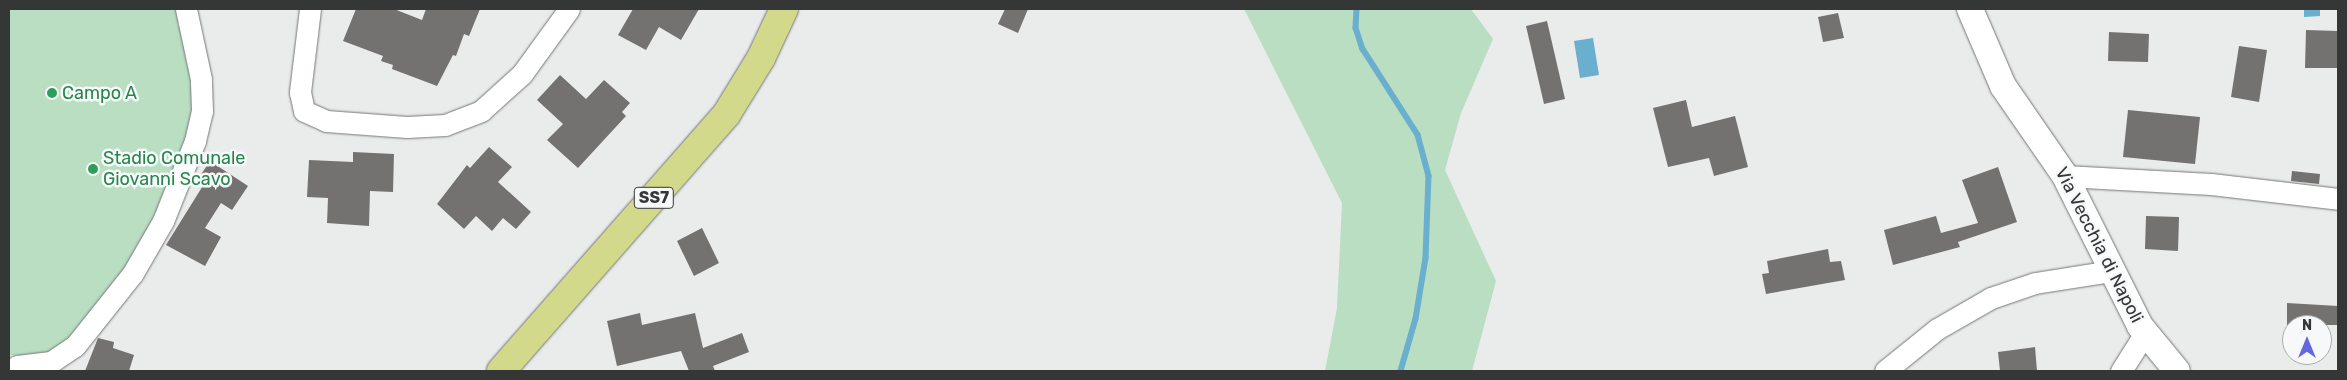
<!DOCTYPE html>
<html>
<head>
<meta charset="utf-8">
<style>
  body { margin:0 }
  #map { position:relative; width:2347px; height:380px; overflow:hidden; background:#eaebeb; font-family:Rubik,sans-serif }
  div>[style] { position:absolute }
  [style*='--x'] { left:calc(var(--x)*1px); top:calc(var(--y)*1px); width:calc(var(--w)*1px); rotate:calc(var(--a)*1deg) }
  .green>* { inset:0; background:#b9dec2 }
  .water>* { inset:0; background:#6aafce }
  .stream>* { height:5.5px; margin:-2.75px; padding:0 2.75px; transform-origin:2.75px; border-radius:2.75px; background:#6aafce }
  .building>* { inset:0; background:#737271 }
  .roads { filter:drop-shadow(0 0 1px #757677) drop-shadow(0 0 1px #757677) }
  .minor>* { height:21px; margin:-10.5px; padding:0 10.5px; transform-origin:10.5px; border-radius:10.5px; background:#fff }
  .tertiary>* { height:26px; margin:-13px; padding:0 13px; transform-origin:13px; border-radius:13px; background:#fff }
  .primary>* { height:28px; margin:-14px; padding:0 14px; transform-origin:14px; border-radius:14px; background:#d3d98a }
  .dots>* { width:14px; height:14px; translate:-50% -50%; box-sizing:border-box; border:2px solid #f7f8f9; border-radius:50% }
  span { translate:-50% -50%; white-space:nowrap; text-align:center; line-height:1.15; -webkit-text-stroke:5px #f7f8f9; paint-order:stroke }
  .shield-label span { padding:1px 4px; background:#f7f8f9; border:1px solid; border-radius:4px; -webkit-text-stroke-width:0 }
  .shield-label { font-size:16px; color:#353636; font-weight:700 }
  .leisure-label { font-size:18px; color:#27864d }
  .left { translate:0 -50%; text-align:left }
  .street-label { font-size:18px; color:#353636 }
  .frame { position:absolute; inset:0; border:10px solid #353636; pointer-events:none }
  .north { position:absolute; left:2282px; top:315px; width:50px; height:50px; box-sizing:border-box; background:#f7f8f9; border:1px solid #a9aaab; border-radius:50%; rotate:0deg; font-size:14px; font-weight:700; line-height:20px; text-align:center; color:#353636 }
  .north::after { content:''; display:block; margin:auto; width:18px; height:22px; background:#6467e0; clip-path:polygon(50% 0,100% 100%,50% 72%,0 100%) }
</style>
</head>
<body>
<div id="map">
  <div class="green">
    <i style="clip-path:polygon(9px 9px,178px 9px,181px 20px,177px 24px,185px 35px,197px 98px,189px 141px,135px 257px,60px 349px,42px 356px,9px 355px)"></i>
    <i style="clip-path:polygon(1244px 9px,1471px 9px,1493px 39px,1461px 113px,1445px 170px,1496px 281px,1472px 371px,1325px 371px,1337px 308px,1342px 203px)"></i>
  </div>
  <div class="water">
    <i style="clip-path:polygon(2304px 9px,2320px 9px,2320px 16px,2304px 17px)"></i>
    <i style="clip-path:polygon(1593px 38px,1599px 75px,1580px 78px,1574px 41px)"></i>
  </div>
  <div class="stream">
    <i style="--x:1357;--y:9;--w:19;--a:93"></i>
    <i style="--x:1356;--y:28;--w:22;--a:72"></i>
    <i style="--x:1363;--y:49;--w:102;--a:57.4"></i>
    <i style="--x:1418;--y:135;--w:42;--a:75"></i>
    <i style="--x:1429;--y:176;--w:82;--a:92.1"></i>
    <i style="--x:1426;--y:258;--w:62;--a:99.3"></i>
    <i style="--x:1416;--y:319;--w:54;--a:106.1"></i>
  </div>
  <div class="building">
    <i style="clip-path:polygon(356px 9px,394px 9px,422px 20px,426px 9px,480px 9px,469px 36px,464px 34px,456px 56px,453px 55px,437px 86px,392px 69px,393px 65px,381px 61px,383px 56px,343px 41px)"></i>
    <i style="clip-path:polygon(633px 9px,699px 9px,681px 40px,659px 27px,646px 50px,618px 35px)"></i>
    <i style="clip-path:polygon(1005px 9px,1028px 9px,1018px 33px,998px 24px)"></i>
    <i style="clip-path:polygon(1838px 13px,1844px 38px,1823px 42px,1818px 17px)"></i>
    <i style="clip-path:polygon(1547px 21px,1565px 99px,1544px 104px,1526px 26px)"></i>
    <i style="clip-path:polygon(2306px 30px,2338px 31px,2338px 68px,2305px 68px)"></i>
    <i style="clip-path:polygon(2109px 32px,2149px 34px,2148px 62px,2108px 61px)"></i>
    <i style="clip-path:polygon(2239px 46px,2267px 50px,2259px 102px,2231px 97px)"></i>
    <i style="clip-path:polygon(560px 75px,586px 99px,604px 80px,630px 103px,622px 112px,626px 116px,578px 168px,547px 140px,563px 124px,537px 100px)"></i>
    <i style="clip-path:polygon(1686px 100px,1692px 127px,1735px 116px,1748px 167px,1714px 176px,1709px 158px,1668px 167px,1653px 108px)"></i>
    <i style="clip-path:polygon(2128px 110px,2200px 117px,2195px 164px,2123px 157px)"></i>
    <i style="clip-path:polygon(489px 147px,512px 167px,498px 182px,531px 212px,516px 229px,503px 218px,492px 231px,476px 216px,464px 229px,437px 204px,467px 165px,470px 168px)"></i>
    <i style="clip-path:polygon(353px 152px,394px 154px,393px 192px,370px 191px,369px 226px,327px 223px,328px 198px,307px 197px,309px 160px,353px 162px)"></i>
    <i style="clip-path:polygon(210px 161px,248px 186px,232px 210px,221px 203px,205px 228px,221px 237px,205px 266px,166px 245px,204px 184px,198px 179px)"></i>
    <i style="clip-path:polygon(1998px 167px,2017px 222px,1958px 242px,1960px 247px,1893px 265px,1884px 230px,1936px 216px,1941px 233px,1978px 223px,1962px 180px)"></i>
    <i style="clip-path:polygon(2292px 171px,2320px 174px,2319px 184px,2291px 181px)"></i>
    <i style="clip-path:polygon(2146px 216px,2179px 217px,2178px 251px,2145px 249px)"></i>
    <i style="clip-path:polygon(702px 228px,719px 263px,694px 276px,677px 241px)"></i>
    <i style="clip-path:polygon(1828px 249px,1830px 262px,1841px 261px,1845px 280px,1766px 294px,1762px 274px,1769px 273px,1767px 261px)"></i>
    <i style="clip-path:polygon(2287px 303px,2338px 306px,2338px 325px,2287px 325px)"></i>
    <i style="clip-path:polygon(640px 313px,642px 325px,695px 313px,703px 348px,742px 333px,749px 352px,713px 366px,715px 371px,689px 371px,681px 351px,617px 366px,607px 321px)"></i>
    <i style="clip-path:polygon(98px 338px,114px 342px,113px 348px,134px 355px,129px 371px,85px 371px)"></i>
    <i style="clip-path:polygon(2035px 347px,2037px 371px,2000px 371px,1998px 352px)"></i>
  </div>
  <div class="roads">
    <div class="minor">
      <i style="--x:310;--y:9;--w:84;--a:96.9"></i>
      <i style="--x:300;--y:92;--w:19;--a:78"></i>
      <i style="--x:304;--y:111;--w:24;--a:24"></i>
      <i style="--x:326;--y:121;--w:81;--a:4.2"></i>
      <i style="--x:407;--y:127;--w:38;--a:-3"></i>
      <i style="--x:445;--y:125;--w:39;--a:-21"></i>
      <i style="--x:481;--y:111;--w:55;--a:-42.1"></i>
      <i style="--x:522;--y:74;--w:80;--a:-54.1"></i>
      <i style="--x:2065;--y:176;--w:146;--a:3.1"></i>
      <i style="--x:2211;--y:184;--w:128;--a:6.7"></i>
      <i style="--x:17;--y:366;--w:34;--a:-7"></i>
      <i style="--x:51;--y:362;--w:29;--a:-34"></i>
      <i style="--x:75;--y:346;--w:93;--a:-51.5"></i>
      <i style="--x:133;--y:273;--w:60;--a:-60"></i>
      <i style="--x:163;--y:221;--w:86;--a:-68.2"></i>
      <i style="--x:195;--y:141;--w:31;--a:-77"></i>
      <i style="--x:202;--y:111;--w:32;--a:-92"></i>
      <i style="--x:201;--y:79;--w:72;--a:-102.1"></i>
      <i style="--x:1885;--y:371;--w:67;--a:-38.9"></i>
      <i style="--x:1937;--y:329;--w:62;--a:-29.9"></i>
      <i style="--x:1991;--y:298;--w:46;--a:-18.8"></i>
      <i style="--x:2035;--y:283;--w:78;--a:-8.9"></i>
      <i style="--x:2121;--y:371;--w:45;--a:-57.7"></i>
    </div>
    <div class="tertiary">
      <i style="--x:1970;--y:9;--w:84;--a:66.8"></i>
      <i style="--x:2003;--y:86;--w:109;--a:55.4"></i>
      <i style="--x:2065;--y:176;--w:168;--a:63.4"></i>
      <i style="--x:2140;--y:326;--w:58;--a:50.6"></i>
    </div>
    <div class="primary">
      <i style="--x:501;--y:371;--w:341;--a:-48.7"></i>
      <i style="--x:726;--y:115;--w:67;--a:-58.4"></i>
      <i style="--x:761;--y:58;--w:54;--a:-64.9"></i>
    </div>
  </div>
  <div class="dots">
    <i style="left:52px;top:93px;background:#2e9e5b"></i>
    <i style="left:93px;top:169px;background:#2e9e5b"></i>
  </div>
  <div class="shield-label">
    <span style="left:654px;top:198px">SS7</span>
  </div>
  <div class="leisure-label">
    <span class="left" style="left:62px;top:93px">Campo A</span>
    <span class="left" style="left:103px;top:169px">Stadio Comunale<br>Giovanni Scavo</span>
  </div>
  <div class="street-label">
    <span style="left:2099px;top:245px;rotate:63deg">Via Vecchia di Napoli</span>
  </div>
  <div class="frame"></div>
  <div class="north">N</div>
</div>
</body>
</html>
